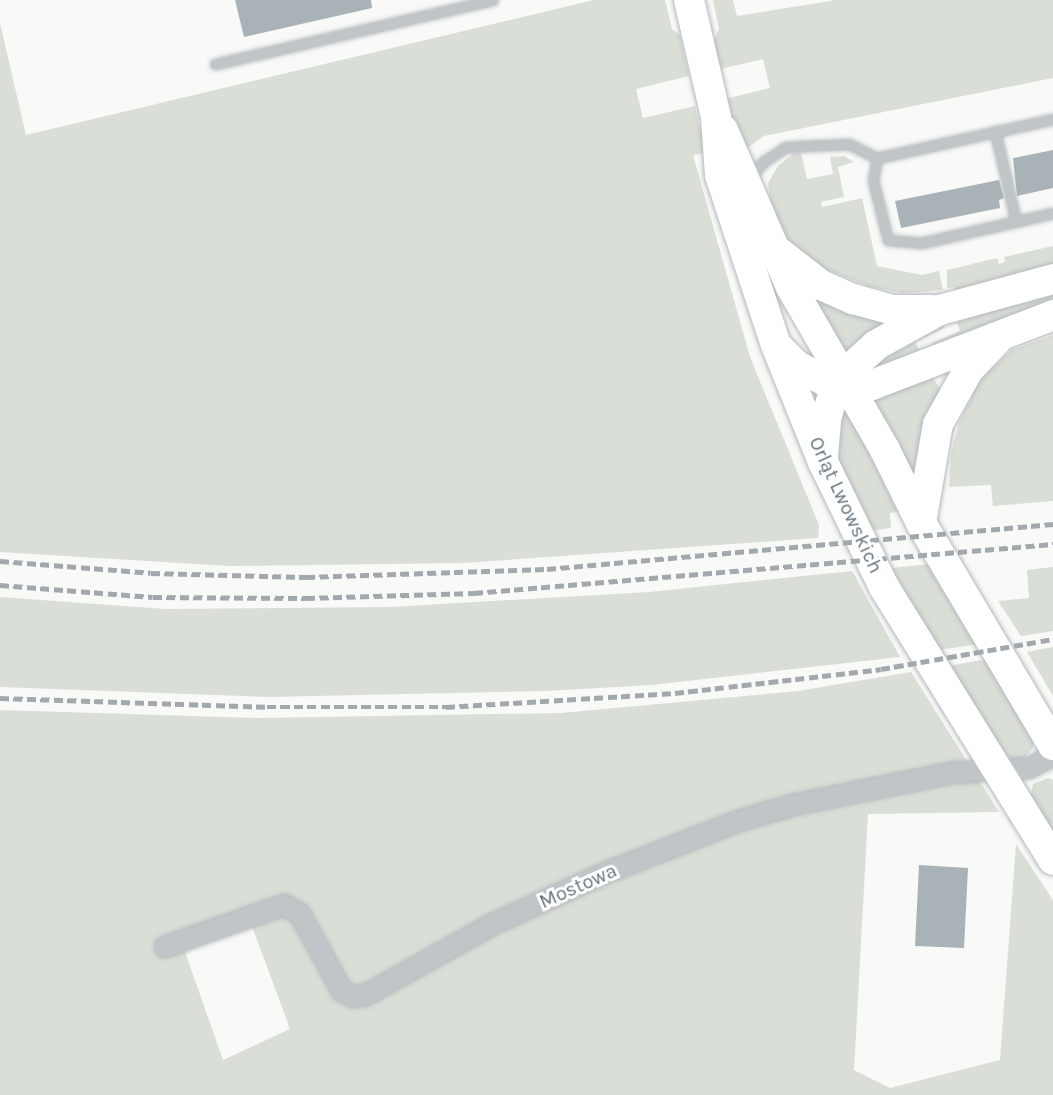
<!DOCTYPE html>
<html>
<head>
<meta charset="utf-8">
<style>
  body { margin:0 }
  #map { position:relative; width:1053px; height:1095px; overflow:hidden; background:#f9f9f7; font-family:Karla,sans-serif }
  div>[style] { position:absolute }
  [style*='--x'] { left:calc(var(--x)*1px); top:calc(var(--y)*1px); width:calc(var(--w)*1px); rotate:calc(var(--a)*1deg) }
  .green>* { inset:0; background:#d9ded6 }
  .building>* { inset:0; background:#a9b2b7 }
  .roads { filter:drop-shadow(0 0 2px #b4b9bd) drop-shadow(0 0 2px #b4b9bd) }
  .service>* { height:9px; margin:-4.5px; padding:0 4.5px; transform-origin:4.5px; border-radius:4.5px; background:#c0c5c8 }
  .minor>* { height:20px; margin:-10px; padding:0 10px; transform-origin:10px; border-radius:10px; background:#c0c5c8 }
  .primary>* { height:30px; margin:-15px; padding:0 15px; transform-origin:15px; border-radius:15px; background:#fff }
  .rail>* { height:4.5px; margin-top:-2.25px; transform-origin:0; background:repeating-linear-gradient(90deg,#a2a9ae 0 9px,transparent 0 13.5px) }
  span { translate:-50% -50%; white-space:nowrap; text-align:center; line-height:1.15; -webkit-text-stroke:6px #fff; paint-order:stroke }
  .street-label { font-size:20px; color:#657580 }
</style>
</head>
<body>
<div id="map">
  <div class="green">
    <i style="clip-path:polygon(594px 0,665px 0,672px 29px,680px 35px,689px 76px,636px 89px,643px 118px,695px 106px,706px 153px,693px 155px,750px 357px,819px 525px,818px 538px,462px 563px,229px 566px,0 552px,0 23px,26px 135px)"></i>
    <i style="clip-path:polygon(713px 0,733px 0,737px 16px,836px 0,1053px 0,1053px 78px,764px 136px,743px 151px,725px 99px,770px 88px,763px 59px,721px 69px,713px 42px,719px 29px)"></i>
    <i style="clip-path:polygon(794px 153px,801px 153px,807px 179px,833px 174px,830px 157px,844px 156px,854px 162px,838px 167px,844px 197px,821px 202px,822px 207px,862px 198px,877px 266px,922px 275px,939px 271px,943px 290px,903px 293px,871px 287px,822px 268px,790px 243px,771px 210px,768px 183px,778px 166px)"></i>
    <i style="clip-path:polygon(1053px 246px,1053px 265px,956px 292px,954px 287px,947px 288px,947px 270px,997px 258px,999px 264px,1005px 262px,1004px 257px)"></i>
    <i style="clip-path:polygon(809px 292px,889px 321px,846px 359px)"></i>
    <i style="clip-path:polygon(1053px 293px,1053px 303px,934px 349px,932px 343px,960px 331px,956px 320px)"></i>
    <i style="clip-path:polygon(943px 324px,944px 328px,915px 342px,922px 356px,881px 374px,862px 370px)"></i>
    <i style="clip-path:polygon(1053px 335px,1053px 501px,993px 506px,991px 485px,949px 487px,951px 454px,959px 423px,973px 394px,970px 389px,1012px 350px)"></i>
    <i style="clip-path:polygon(930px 374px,941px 390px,918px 477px,912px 480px,870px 402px)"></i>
    <i style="clip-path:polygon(843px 401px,898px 512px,890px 513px,891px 528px,870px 531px,839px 461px,834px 437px)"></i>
    <i style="clip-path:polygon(930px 564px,979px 644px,939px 650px,891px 568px)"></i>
    <i style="clip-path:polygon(1053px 567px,1053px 631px,1021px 636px,998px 601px,1029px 598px,1027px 570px)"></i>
    <i style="clip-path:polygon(852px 571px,900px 657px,652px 685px,546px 691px,267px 697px,0 687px,0 597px,165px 609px,389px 607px,649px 592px)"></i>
    <i style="clip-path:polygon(1053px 647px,1053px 696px,1027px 652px)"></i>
    <i style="clip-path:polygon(987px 659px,1033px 739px,1033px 748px,1024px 758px,1013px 759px,1004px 754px,949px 666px)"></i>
    <i style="clip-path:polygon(evenodd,911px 672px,999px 812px,868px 814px,854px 1070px,890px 1088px,1000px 1060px,1016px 844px,1053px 900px,1053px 1095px,0 1095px,0 710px,260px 718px,561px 713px,798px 691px,911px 672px,250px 921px,290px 1029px,223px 1060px,185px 952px,250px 921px)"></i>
    <i style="clip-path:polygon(1048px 778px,1053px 780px,1053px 832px,1031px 795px,1033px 784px)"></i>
  </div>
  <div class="building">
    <i style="clip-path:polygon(235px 0,371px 0,372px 8px,244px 37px)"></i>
    <i style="clip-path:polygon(1053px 150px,1053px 188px,1017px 196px,1013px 158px)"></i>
    <i style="clip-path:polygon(999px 180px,1004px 198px,999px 200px,1000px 208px,901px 228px,895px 201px)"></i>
    <i style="clip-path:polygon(919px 865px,968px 868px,964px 948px,915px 946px)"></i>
  </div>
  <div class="roads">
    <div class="service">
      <i style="--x:215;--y:64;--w:285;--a:-13"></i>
      <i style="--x:995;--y:131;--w:93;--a:77"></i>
      <i style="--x:877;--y:158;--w:22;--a:100"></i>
      <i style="--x:873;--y:180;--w:62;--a:76"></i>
      <i style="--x:888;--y:240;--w:33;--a:5"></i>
      <i style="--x:921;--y:243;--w:135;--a:-12.8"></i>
      <i style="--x:751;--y:177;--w:19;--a:-51"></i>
      <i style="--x:763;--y:162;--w:27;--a:-33"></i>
      <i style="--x:786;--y:147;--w:63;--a:-2.7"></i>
      <i style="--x:849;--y:144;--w:31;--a:27"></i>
      <i style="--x:877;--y:158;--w:180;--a:-12.5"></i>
    </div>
    <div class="minor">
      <i style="--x:165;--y:947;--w:126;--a:-19.4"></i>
      <i style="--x:284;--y:905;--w:18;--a:29"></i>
      <i style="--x:300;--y:914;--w:88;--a:61.4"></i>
      <i style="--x:342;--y:991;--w:13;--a:29"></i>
      <i style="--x:353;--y:997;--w:13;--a:-9"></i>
      <i style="--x:366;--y:995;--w:143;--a:-29.2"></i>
      <i style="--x:491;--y:925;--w:128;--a:-24.4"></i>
      <i style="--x:608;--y:872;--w:141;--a:-21.3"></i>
      <i style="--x:739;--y:821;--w:56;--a:-16.5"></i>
      <i style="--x:793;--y:805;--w:162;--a:-11.4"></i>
      <i style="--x:952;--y:773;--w:77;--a:-3.7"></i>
      <i style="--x:1029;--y:768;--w:27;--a:-27"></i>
    </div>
    <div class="primary">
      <i style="--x:689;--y:0;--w:120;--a:77"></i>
      <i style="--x:716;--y:117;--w:58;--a:86.1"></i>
      <i style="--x:720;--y:175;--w:179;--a:71.8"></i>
      <i style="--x:776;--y:345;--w:126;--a:68.1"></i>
      <i style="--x:823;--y:462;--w:139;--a:64"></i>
      <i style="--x:884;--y:587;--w:321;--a:58.2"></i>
      <i style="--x:723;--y:130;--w:171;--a:66.6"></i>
      <i style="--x:791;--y:287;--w:188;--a:60"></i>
      <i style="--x:885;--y:450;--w:81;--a:63.7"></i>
      <i style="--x:921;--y:523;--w:258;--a:59.3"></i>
      <i style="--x:780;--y:253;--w:52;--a:38"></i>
      <i style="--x:821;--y:285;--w:35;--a:24"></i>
      <i style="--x:853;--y:299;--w:41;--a:15.4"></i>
      <i style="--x:893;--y:310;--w:39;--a:0"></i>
      <i style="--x:780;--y:349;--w:23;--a:45"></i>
      <i style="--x:796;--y:365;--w:38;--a:29"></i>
      <i style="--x:829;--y:383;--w:43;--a:2.7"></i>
      <i style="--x:872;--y:385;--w:194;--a:-21.1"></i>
      <i style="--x:823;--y:456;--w:37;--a:-85"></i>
      <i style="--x:826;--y:419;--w:25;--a:-74"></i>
      <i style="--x:833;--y:395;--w:35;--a:-55"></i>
      <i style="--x:853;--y:366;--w:31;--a:-42"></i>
      <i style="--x:876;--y:345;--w:73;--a:-28.7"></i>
      <i style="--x:940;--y:310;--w:117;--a:-15.3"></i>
      <i style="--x:921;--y:523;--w:100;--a:-80.3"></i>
      <i style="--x:938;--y:424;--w:63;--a:-60.6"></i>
      <i style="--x:969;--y:369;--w:40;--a:-46"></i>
    </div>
  </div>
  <div class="rail">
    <i style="--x:0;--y:561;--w:151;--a:4.5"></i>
    <i style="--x:151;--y:573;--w:155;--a:1.5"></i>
    <i style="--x:306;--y:577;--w:241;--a:-1.9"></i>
    <i style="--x:547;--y:569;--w:508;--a:-5.08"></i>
    <i style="--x:0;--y:585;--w:153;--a:4.5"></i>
    <i style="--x:153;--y:597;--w:153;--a:0.4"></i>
    <i style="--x:306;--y:598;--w:168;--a:-1.7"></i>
    <i style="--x:474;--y:593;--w:581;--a:-4.84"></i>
    <i style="--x:0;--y:698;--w:267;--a:1.9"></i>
    <i style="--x:267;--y:707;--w:179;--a:0"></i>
    <i style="--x:446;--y:707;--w:229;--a:-3.5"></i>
    <i style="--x:675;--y:693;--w:207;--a:-6.6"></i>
    <i style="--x:881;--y:669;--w:175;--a:-9.9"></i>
  </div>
  <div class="street-label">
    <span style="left:846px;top:505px;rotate:65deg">Orląt Lwowskich</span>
    <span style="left:578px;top:886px;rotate:-24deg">Mostowa</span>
  </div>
</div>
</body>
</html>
